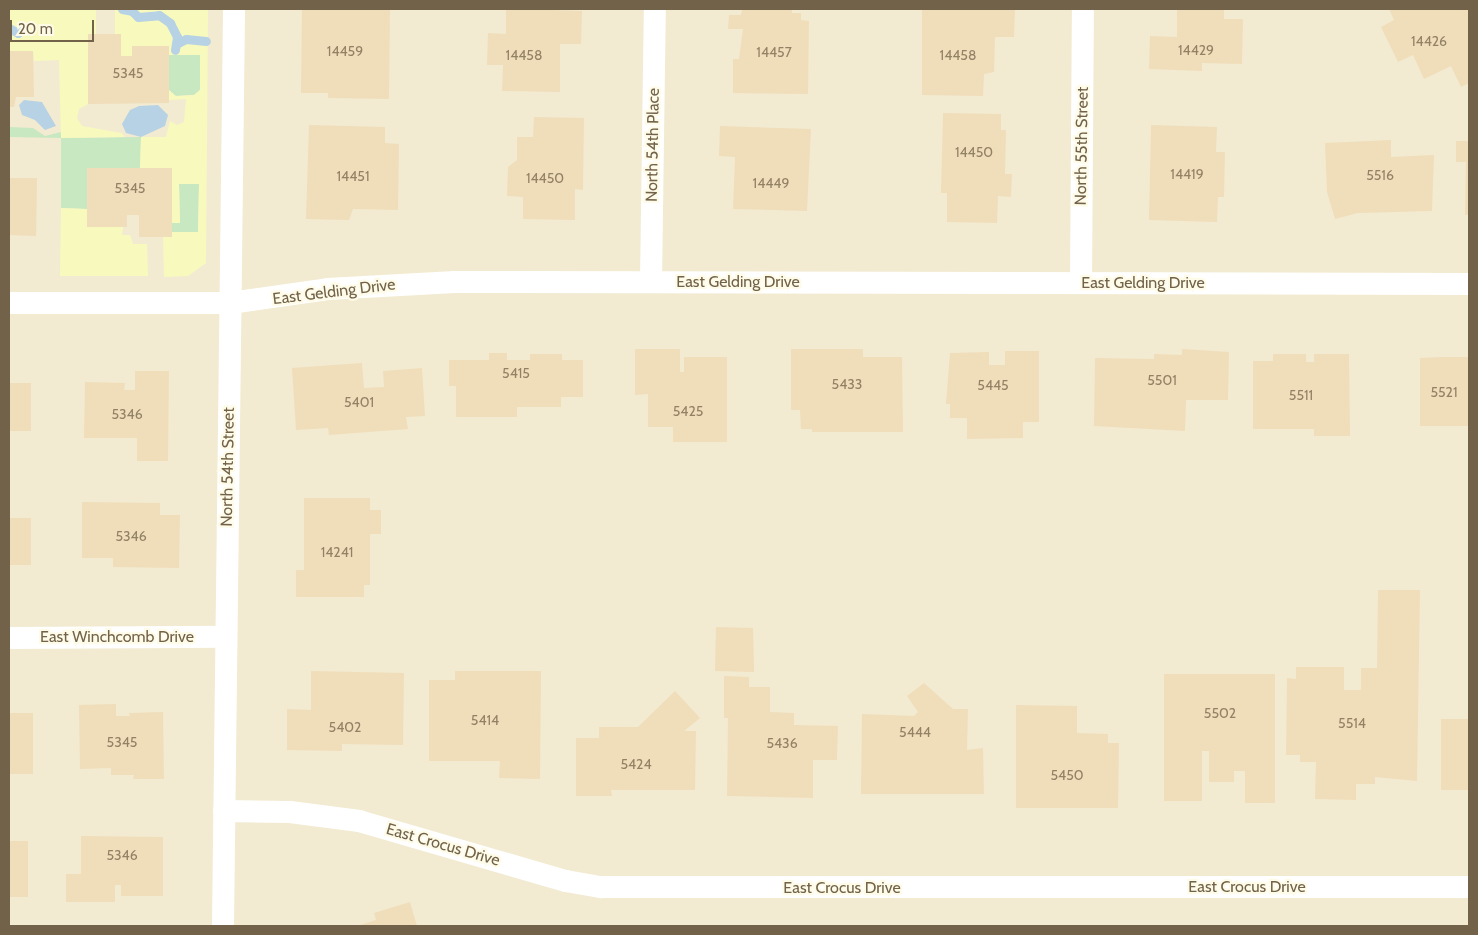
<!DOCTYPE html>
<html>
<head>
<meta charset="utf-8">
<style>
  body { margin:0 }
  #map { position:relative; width:1478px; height:935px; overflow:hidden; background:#fbf8e2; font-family:Cabin,sans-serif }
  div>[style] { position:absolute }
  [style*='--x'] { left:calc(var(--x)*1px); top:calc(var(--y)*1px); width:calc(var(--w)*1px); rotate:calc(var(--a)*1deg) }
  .residential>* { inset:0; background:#f2ebd1 }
  .green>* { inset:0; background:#c7e8c1 }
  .sand>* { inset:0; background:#f8fabd }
  .water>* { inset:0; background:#b7d2e4 }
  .stream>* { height:9px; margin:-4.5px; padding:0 4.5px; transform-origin:4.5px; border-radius:4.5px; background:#b7d2e4 }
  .building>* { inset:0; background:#f0ddba }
  .minor>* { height:22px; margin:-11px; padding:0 11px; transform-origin:11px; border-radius:11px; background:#fff }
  span { translate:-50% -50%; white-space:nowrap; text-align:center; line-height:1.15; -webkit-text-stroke:4.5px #fefbe8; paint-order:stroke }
  .number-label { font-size:14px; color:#928165 }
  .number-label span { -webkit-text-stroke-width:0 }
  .street-label { font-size:16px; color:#726249 }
  .frame { position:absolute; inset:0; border:10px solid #726249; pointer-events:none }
  .scale { position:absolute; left:10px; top:20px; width:84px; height:22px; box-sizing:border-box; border:2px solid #726249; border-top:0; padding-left:6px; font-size:15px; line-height:18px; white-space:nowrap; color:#726249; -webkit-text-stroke:4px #fefbe8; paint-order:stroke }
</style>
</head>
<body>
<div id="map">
  <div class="residential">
    <i style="clip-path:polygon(9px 9px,1469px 9px,1469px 926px,9px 926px)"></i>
  </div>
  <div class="green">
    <i style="clip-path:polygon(169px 55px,200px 55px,200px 90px,194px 95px,175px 96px,169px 90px)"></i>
    <i style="clip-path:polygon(9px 127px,33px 128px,45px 136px,61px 132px,61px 138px,141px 137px,140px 168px,88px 168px,87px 209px,61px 208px,61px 138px,9px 137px)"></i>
    <i style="clip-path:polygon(179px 184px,199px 184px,198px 232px,172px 232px,172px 223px,180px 223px)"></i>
  </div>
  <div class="sand">
    <i style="clip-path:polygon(9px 9px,96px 9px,96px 34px,88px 34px,88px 104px,79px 109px,77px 118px,82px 126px,121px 133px,125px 137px,61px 138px,59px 60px,34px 61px,33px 51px,9px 51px)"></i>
    <i style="clip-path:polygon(115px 9px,208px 9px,206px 263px,188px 276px,164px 277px,163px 237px,172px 232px,198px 232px,199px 184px,179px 184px,180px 223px,172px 223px,172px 168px,140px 168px,141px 137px,166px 137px,170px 121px,177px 125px,184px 122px,186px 99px,169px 100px,169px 90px,176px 96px,194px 95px,200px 90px,200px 55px,169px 55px,132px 46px,132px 56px,121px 56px,121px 34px,115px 34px)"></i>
    <i style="clip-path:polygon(61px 208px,87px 209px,88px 227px,123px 227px,122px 235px,130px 235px,133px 244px,147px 244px,148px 276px,60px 276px)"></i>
  </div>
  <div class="water">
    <i style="clip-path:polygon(24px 100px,42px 102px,56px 126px,45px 130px,35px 120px,22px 115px,19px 105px)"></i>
    <i style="clip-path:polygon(158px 105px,168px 115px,165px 126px,141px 137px,126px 133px,122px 124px,130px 110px,139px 106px)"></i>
  </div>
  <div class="stream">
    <i style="--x:122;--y:9;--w:10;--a:11"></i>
    <i style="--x:132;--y:11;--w:8;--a:45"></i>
    <i style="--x:138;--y:17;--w:21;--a:-5"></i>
    <i style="--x:159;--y:15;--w:14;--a:36"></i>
    <i style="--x:170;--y:23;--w:16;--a:63"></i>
    <i style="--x:177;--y:37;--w:13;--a:99"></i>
    <i style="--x:9;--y:28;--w:10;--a:29"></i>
    <i style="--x:18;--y:33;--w:3;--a:-45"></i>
    <i style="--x:176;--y:44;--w:11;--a:-27"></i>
    <i style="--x:186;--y:39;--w:20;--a:6"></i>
  </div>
  <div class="building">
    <i style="clip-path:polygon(302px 9px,390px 9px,389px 99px,328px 98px,328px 93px,301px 93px)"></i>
    <i style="clip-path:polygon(524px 9px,582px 11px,581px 44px,560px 44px,560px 92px,502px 91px,503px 65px,487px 65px,488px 33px,506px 34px,506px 10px)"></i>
    <i style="clip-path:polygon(742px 9px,792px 9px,792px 13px,801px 13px,801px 20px,809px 21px,808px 94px,733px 93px,733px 59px,739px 59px,743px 29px,728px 29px,729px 15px,741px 15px)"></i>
    <i style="clip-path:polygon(922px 9px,1015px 9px,1014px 37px,995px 37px,994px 72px,984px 74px,983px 96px,922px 95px)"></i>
    <i style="clip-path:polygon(1177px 9px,1224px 9px,1224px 19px,1243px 19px,1242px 64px,1202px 63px,1202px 71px,1149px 69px,1150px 36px,1177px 37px)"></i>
    <i style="clip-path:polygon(1389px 9px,1469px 9px,1469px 83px,1461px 87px,1451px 66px,1424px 79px,1413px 55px,1398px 62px,1381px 27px,1394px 20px)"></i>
    <i style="clip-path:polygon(88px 34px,121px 34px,121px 56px,132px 56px,132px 46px,169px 46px,169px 103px,88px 104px)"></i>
    <i style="clip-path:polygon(9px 51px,33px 51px,34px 97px,16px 97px,14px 107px,9px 107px)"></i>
    <i style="clip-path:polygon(943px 113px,1001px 114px,1001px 130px,1006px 130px,1005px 174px,1012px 174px,1011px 197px,998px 196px,997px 223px,947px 222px,947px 193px,941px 193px)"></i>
    <i style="clip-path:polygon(534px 117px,584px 118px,583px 190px,575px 189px,575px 220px,523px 219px,523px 197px,507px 196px,508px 167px,517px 160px,517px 137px,533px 137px)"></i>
    <i style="clip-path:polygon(309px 125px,385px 127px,385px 143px,399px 144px,398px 210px,353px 209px,349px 220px,306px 219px)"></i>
    <i style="clip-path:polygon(1151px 125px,1217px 127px,1216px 152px,1225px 152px,1224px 197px,1218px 197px,1217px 222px,1149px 220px)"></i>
    <i style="clip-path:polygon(720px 126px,811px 129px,807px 211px,733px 209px,735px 157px,719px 156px)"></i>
    <i style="clip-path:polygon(1391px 140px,1391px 157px,1434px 155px,1432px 211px,1358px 213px,1335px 219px,1327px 192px,1325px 143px)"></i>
    <i style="clip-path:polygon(1456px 141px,1469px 141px,1469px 215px,1465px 215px,1466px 162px,1456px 162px)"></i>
    <i style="clip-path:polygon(87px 168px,172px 168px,172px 237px,139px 237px,139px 215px,127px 215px,127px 227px,87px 227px)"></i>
    <i style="clip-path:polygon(9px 178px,37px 178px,36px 236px,9px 235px)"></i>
    <i style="clip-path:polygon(635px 349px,680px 349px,680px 372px,684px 372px,684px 357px,727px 357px,727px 442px,673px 442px,673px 427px,648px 427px,648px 394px,635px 395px)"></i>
    <i style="clip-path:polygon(791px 349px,863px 349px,863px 357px,902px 357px,903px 432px,812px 432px,812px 429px,801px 429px,800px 410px,791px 410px)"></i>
    <i style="clip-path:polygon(1182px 349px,1229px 352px,1228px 400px,1186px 400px,1185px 431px,1094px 426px,1095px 358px,1154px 359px,1154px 354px,1182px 355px)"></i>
    <i style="clip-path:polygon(1005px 351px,1039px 351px,1039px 422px,1023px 422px,1023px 438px,967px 439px,967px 418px,950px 418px,950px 404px,946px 404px,950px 353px,989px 352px,989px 365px,1005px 365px)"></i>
    <i style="clip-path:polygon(489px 353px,507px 353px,507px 360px,530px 360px,530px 354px,562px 354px,562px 360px,583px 360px,583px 397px,561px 397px,561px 407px,517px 407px,517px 417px,456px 417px,456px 386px,449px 386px,449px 360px,489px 360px)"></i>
    <i style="clip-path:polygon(1273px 354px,1306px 354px,1306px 362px,1314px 362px,1314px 354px,1349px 354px,1350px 436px,1314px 436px,1314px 429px,1253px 429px,1253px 361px,1273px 361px)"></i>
    <i style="clip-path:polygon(1442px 357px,1469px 357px,1469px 426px,1420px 426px,1420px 358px)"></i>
    <i style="clip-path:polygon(362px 363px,364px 388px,384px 387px,383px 371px,422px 368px,425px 416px,406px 417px,408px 429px,329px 435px,328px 428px,296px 430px,292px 368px)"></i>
    <i style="clip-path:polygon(135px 371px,169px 371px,168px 461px,137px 461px,137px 438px,84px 438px,85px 382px,125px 383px,124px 390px,135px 390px)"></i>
    <i style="clip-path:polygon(9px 383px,31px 383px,31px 431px,9px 431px)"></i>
    <i style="clip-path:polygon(304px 498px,370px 498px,370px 510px,381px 510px,381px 534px,370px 534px,370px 585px,364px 585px,364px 597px,296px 597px,296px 570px,304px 570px)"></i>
    <i style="clip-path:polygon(82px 502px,160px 503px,160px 515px,180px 515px,179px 568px,113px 567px,113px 558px,82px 558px)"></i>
    <i style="clip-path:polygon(9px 518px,31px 518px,31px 565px,9px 565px)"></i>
    <i style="clip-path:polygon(1378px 590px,1420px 590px,1417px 781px,1375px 777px,1375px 784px,1356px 784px,1356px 800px,1315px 799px,1316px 762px,1300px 762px,1300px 755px,1286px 755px,1287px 678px,1296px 679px,1296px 667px,1344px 667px,1344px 690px,1361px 690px,1361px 668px,1377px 668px)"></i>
    <i style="clip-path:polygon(716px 627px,753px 628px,754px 672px,715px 671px)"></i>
    <i style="clip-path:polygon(311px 671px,404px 673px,403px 745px,342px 744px,342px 751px,287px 750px,287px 709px,311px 710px)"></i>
    <i style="clip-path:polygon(455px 671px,541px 671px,540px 779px,499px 778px,500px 761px,429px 761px,429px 680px,455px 680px)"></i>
    <i style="clip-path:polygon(1164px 674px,1275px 674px,1275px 803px,1245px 803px,1245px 771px,1234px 771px,1234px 782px,1209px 782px,1209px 751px,1202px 751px,1202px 801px,1164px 801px)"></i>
    <i style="clip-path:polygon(724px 676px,749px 677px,749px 687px,770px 687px,770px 712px,794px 713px,794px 725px,838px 726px,837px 760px,813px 760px,813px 798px,727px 796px,728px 718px,724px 718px)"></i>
    <i style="clip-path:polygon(924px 683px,953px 709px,968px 709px,967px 750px,983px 748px,984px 794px,861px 794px,862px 714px,914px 716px,918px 712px,907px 696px)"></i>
    <i style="clip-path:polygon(675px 691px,700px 718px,684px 731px,696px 731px,695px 790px,611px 790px,612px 796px,576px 796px,576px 738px,599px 738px,599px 727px,638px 727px)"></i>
    <i style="clip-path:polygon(116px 704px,116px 716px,130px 716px,129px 713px,163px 712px,164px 779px,133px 779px,134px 775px,111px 775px,111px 768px,80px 769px,79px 705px)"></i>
    <i style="clip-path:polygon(1016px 705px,1077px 706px,1077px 733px,1108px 734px,1108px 743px,1119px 743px,1118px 808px,1016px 808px)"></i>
    <i style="clip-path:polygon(9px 713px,33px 713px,33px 774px,9px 774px)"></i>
    <i style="clip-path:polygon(1441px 719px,1469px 719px,1469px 790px,1441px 790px)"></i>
    <i style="clip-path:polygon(81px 836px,163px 837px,163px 896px,121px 896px,121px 885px,115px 885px,115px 902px,66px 902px,66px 874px,81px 874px)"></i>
    <i style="clip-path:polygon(9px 841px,28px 841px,28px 897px,9px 897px)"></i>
    <i style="clip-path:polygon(410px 902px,417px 926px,357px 926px,376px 920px,374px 913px)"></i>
  </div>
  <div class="minor">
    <i style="--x:651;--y:282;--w:273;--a:-89.2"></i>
    <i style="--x:1081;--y:283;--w:274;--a:-89.6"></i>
    <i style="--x:9;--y:303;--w:221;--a:0"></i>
    <i style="--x:230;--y:303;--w:99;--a:-8.1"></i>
    <i style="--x:328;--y:289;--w:127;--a:-3.2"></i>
    <i style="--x:455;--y:282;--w:1014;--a:0.11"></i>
    <i style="--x:9;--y:638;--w:217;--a:-0.3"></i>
    <i style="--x:224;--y:811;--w:66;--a:0.9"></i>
    <i style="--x:290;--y:812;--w:70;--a:7.4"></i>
    <i style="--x:359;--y:821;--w:216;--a:16.2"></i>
    <i style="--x:566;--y:881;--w:36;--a:10"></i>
    <i style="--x:601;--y:887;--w:868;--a:0"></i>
    <i style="--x:223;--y:926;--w:917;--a:-89.31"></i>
  </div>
  <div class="number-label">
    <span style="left:1429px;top:41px">14426</span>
    <span style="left:1196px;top:50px">14429</span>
    <span style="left:345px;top:51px">14459</span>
    <span style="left:774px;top:52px">14457</span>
    <span style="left:524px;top:55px">14458</span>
    <span style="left:958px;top:55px">14458</span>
    <span style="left:128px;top:73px">5345</span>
    <span style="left:974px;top:152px">14450</span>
    <span style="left:1187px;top:174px">14419</span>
    <span style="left:1380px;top:175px">5516</span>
    <span style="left:353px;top:176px">14451</span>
    <span style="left:545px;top:178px">14450</span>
    <span style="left:771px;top:183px">14449</span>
    <span style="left:130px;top:188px">5345</span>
    <span style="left:516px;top:373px">5415</span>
    <span style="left:1162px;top:380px">5501</span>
    <span style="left:847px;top:384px">5433</span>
    <span style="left:993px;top:385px">5445</span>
    <span style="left:1444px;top:392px">5521</span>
    <span style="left:1301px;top:395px">5511</span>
    <span style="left:359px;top:402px">5401</span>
    <span style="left:688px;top:411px">5425</span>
    <span style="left:127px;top:414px">5346</span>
    <span style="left:131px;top:536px">5346</span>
    <span style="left:337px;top:552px">14241</span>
    <span style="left:1220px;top:713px">5502</span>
    <span style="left:485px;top:720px">5414</span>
    <span style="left:1352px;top:723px">5514</span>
    <span style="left:345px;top:727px">5402</span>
    <span style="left:915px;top:732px">5444</span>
    <span style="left:122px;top:742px">5345</span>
    <span style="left:782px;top:743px">5436</span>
    <span style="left:636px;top:764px">5424</span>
    <span style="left:1067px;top:775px">5450</span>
    <span style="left:122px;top:855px">5346</span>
  </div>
  <div class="street-label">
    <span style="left:653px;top:145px;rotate:-89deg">North 54th Place</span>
    <span style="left:1082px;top:146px;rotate:-89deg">North 55th Street</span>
    <span style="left:738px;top:282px">East Gelding Drive</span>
    <span style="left:1143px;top:283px">East Gelding Drive</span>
    <span style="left:334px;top:292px;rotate:-7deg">East Gelding Drive</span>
    <span style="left:228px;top:467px;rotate:-89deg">North 54th Street</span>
    <span style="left:117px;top:637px">East Winchcomb Drive</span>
    <span style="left:443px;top:845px;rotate:16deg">East Crocus Drive</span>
    <span style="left:1247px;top:887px">East Crocus Drive</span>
    <span style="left:842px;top:888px">East Crocus Drive</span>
  </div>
  <div class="frame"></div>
  <div class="scale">20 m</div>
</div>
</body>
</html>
